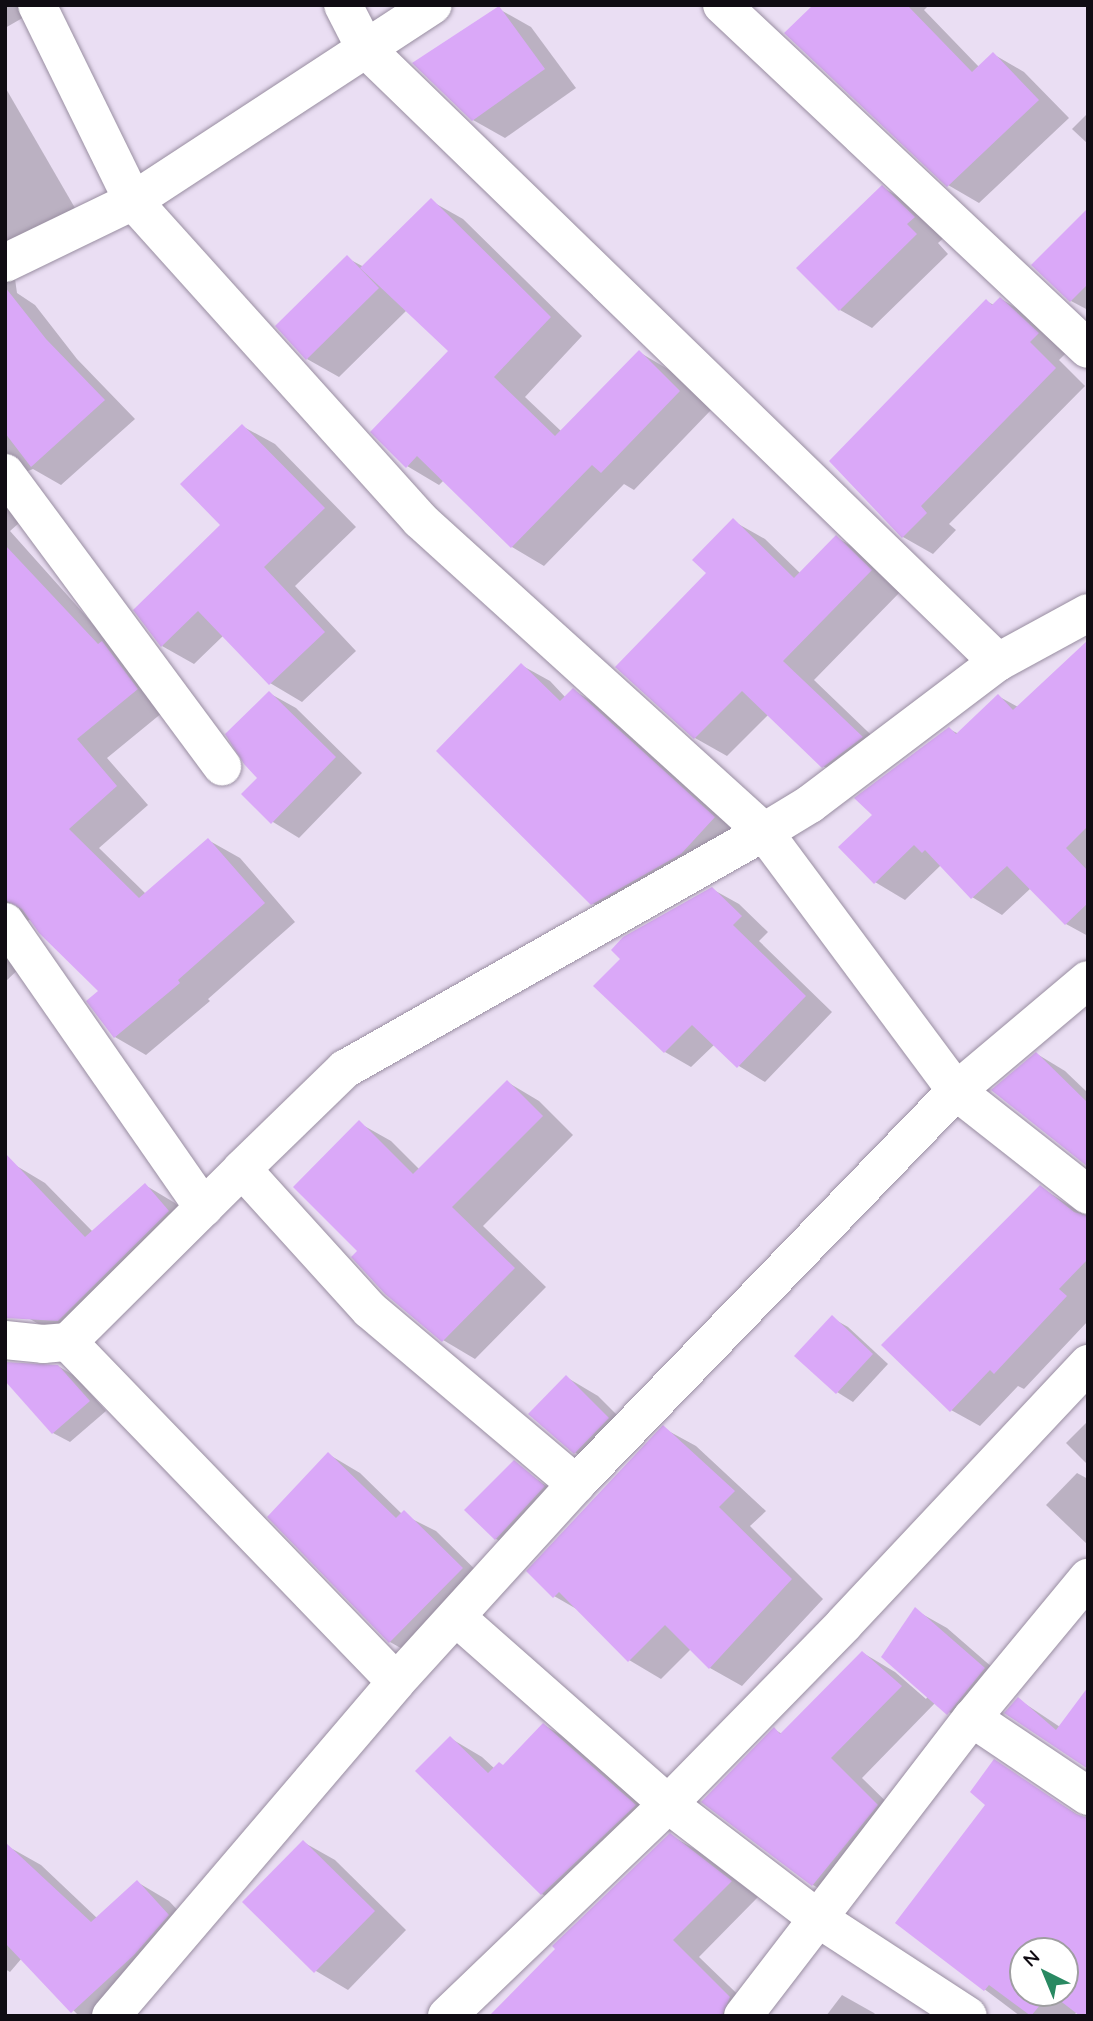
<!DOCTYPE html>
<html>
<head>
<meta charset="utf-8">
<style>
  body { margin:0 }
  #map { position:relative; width:1093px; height:2021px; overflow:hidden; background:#eadef3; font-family:Quicksand,sans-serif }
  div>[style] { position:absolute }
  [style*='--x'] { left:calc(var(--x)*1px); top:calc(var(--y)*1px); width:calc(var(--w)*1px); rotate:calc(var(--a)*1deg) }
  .shadow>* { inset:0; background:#0003 }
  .building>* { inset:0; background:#daa8f8 }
  .roads { filter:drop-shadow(0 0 2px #998ea1) drop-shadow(0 0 2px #998ea1) }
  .minor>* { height:38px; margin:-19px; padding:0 19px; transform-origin:19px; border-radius:19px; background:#fff }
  span { translate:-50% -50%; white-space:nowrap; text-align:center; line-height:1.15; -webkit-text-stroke:6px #fff; paint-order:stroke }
  .frame { position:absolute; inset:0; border:7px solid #100c13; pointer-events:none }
  .north { position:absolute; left:1009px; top:1937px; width:70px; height:70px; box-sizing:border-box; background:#fff; border:2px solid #9f9ea1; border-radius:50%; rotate:317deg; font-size:19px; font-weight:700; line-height:28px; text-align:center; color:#100c13 }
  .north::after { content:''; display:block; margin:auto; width:24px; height:32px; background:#298962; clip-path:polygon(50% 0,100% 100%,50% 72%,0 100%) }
</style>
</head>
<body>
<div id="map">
  <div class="shadow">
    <i style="clip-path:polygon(5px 5px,29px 5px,33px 12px,5px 28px)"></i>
    <i style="clip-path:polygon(814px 5px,929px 5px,924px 10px,979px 67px,993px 54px,1024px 72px,1069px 118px,979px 203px,948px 185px)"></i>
    <i style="clip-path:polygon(499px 9px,531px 27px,576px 88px,505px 138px,473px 120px)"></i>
    <i style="clip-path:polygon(5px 87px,79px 215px,5px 258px)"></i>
    <i style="clip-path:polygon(1088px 113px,1088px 144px,1072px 129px)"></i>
    <i style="clip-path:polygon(882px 187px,914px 206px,946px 236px,938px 243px,948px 254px,872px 328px,840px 310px)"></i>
    <i style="clip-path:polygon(431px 201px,463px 219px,582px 336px,525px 397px,562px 432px,639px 352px,671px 371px,711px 410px,634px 490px,624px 484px,544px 566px,512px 547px,444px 480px,439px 485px,407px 466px,450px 351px,407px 310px,339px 377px,307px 359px,347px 258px,364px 267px)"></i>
    <i style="clip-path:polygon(1088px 210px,1088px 310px,1071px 301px)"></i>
    <i style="clip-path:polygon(5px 266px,15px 279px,17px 293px,35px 305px,77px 359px,135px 419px,61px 485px,33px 469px,23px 473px,27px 516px,10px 531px,168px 708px,107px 758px,148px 805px,99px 848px,146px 894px,208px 840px,240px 858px,295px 922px,208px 999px,210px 1001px,146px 1055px,115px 1037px,101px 991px,32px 919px,24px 922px,25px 963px,5px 982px)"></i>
    <i style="clip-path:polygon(1001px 299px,1030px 316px,1068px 351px,1059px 360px,1085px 386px,949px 524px,956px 530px,933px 554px,903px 537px,831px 461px,986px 301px,994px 305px)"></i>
    <i style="clip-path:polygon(242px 426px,275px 444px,356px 527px,295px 586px,356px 651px,302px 702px,270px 683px,224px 635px,194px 664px,162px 646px,222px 525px)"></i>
    <i style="clip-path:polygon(733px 521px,765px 539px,801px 574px,836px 537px,868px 556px,903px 589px,814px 680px,893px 756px,855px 785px,823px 766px,769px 714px,727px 756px,695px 738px,617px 667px,708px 573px)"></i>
    <i style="clip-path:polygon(1088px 643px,1088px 936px,1066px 924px,1031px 888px,1002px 915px,972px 897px,941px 865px,905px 900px,875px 882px,874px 815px,949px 729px,959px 734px,998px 696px,1018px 707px)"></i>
    <i style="clip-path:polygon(521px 665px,550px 681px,566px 698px,573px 690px,601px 707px,742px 835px,621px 920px,592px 903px)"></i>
    <i style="clip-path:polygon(269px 693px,296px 708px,362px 773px,299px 838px,273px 822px,244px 794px,260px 778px)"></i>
    <i style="clip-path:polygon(712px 889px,739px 904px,768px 932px,759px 941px,832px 1012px,765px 1082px,739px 1066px,715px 1044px,691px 1067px,665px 1052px)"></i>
    <i style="clip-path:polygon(1037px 1054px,1065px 1071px,1088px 1093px,1088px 1165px)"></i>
    <i style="clip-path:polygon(507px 1082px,539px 1101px,573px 1135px,483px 1226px,546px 1287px,475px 1359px,443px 1340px,359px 1251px,359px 1123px,391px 1141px,420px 1170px)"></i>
    <i style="clip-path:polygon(15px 1165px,45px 1183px,93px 1232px,145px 1185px,175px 1203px,198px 1229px,61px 1337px,30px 1319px)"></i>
    <i style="clip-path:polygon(1040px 1187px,1088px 1217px,1088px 1321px,1024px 1389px,1018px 1386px,980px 1426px,951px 1410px)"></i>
    <i style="clip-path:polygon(832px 1318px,848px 1327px,888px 1364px,853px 1402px,837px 1392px)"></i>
    <i style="clip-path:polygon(58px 1366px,75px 1376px,106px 1411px,70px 1442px,53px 1433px,12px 1386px)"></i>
    <i style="clip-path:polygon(566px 1377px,598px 1396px,640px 1438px,608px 1471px,576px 1453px,530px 1414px)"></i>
    <i style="clip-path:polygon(1088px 1421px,1088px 1465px,1066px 1443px)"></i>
    <i style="clip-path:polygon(663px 1428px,696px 1446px,766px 1511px,750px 1526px,823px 1599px,742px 1686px,710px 1668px,691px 1649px,661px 1679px,629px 1660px,580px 1611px,554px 1596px)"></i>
    <i style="clip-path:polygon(328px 1454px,360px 1473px,402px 1514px,436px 1531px,494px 1588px,422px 1660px,390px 1642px)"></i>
    <i style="clip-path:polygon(514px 1463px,560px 1496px,512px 1548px,496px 1539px,467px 1510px)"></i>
    <i style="clip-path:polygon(1077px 1473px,1088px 1479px,1088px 1545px,1046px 1505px)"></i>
    <i style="clip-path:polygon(915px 1610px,947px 1628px,1016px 1688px,980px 1732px,935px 1703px,862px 1778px,909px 1824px,845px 1904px,813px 1885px,704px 1801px,774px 1729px,782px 1734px,863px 1653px,895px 1672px,926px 1699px,928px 1696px)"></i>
    <i style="clip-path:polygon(1018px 1699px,1060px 1727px,1088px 1767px)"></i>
    <i style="clip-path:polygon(544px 1725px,576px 1744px,667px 1824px,574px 1912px,542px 1894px,417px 1771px,450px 1738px,482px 1757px,495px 1769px,504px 1766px)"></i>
    <i style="clip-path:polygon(evenodd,995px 1762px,1084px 1819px,1077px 2011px,1074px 2016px,1020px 2016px,897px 1923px,988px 1805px,995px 1762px,1023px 1951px,1065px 1951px,1065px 1993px,1023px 1993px,1023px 1951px)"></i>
    <i style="clip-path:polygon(670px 1835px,698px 1851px,758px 1897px,699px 1957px,757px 2013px,754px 2016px,492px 2016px)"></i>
    <i style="clip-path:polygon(303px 1842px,335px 1860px,406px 1930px,348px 1990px,316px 1971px,245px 1902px)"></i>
    <i style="clip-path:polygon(9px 1847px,41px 1865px,98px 1919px,137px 1882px,169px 1901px,200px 1934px,120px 2016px,79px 2016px,22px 1958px,10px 1972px,5px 1969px,5px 1851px)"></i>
    <i style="clip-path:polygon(842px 1995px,874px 2013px,877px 2016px,826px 2016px)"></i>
  </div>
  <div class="building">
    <i style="clip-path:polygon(813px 5px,907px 5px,972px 72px,993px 52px,1039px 100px,947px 187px,784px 33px)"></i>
    <i style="clip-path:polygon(499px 6px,545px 69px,472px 121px,412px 63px)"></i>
    <i style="clip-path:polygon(882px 185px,915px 217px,907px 224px,917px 234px,839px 311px,796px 268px)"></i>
    <i style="clip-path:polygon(431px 198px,551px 317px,494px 377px,555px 436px,639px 350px,680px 391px,601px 473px,592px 465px,511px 548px,417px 456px,406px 468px,370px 432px,448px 351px,360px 268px)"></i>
    <i style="clip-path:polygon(1088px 208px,1088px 284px,1070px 302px,1031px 265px)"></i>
    <i style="clip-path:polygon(347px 255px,379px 288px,306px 360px,275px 326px)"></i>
    <i style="clip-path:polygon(5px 287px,46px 339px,105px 400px,31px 467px,5px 433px)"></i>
    <i style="clip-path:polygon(1000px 297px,1039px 333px,1030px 342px,1056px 368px,921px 506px,927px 513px,902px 538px,829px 461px,986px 299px,992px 305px)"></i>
    <i style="clip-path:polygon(242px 424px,325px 508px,264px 567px,325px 632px,269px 685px,198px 611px,161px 647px,133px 610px,220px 525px,180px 484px)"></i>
    <i style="clip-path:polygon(733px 518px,794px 578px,836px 535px,872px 570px,783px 661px,863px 737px,822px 768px,742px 691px,694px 739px,615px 667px,706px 573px,692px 560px)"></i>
    <i style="clip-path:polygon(5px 545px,98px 644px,102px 641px,138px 689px,77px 739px,117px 786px,69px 829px,139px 898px,208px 838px,265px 903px,178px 980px,180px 983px,114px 1038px,86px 1001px,98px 991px,39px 933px,22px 909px,5px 900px)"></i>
    <i style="clip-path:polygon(1088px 640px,1088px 826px,1066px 848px,1088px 871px,1088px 903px,1065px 925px,1007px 866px,971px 899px,925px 850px,922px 853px,914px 845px,874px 884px,838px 847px,872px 815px,854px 798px,949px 727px,956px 734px,998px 694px,1013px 710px)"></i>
    <i style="clip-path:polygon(521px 663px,560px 701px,573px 688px,715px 817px,681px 854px,591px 905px,436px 751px)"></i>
    <i style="clip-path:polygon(269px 691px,336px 757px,271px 824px,241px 794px,257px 778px,244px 764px,225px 734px)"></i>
    <i style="clip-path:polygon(712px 887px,742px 916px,733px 925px,806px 996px,737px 1068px,692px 1025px,664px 1053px,593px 986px,620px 959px,611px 950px,623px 937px)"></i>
    <i style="clip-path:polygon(1036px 1052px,1088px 1103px,1088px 1167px,991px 1090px)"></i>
    <i style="clip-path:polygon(507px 1080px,543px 1116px,452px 1207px,515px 1268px,442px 1342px,385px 1294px,351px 1257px,357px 1251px,293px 1187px,359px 1120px,413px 1174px)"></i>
    <i style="clip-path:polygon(5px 1153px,85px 1237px,145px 1183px,169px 1211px,58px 1321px,5px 1318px)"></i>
    <i style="clip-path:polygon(1040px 1185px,1074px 1212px,1088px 1216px,1088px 1259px,1059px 1289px,1067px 1296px,994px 1374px,990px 1370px,950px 1412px,881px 1345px)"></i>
    <i style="clip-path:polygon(832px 1315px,873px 1354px,836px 1394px,794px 1356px)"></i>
    <i style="clip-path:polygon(5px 1362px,58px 1365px,90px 1401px,52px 1434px,5px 1381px)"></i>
    <i style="clip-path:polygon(566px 1375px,609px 1418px,574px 1454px,528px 1414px)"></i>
    <i style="clip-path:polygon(663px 1425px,735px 1491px,719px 1507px,792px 1579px,709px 1669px,665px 1625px,628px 1662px,559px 1592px,553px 1598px,526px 1571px)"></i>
    <i style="clip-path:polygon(328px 1452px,396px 1518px,404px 1510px,463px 1568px,389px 1643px,267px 1517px)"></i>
    <i style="clip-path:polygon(514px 1460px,545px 1486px,495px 1540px,464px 1510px)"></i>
    <i style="clip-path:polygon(915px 1607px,985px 1668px,947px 1715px,881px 1657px)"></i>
    <i style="clip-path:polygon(862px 1651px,902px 1686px,831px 1758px,878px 1805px,812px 1886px,701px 1802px,774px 1727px,780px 1734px)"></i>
    <i style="clip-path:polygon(1088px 1687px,1088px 1769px,1004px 1713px,1018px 1697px,1056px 1730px)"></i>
    <i style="clip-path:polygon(543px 1723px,636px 1805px,541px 1895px,415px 1771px,450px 1736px,488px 1773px,499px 1762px,503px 1765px)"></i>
    <i style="clip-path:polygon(evenodd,994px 1759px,1076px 1814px,1088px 1818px,1088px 2016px,1080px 2016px,1050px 1993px,1031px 2016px,989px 1985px,984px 1991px,895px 1923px,985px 1805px,970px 1792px,994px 1759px,1023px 1951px,1065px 1951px,1065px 1993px,1023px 1993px,1023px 1951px)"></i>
    <i style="clip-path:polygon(670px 1833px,732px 1881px,673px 1940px,730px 1997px,722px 2016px,489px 2016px,555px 1949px,552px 1946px)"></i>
    <i style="clip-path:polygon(303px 1840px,375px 1911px,314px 1973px,242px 1902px)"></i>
    <i style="clip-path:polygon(5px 1842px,91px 1922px,137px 1880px,169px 1915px,134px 1955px,71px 2013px,5px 1943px)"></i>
  </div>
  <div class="roads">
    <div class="minor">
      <i style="--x:37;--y:5;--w:218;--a:63.9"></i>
      <i style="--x:133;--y:201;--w:429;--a:48"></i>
      <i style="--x:420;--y:520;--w:464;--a:42.2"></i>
      <i style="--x:764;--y:832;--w:322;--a:53.4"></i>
      <i style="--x:956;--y:1091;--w:168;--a:38.2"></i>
      <i style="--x:343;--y:5;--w:48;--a:62.9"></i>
      <i style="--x:365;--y:48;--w:882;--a:44.13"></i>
      <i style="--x:722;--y:5;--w:502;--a:43.23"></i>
      <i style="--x:5;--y:263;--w:142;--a:-25.8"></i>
      <i style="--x:133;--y:201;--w:358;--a:-33.2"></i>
      <i style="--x:5;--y:473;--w:365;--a:53.5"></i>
      <i style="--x:5;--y:922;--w:348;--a:55.2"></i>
      <i style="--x:242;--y:1169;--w:144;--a:-44.2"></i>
      <i style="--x:345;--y:1069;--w:481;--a:-29.5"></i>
      <i style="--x:764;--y:832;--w:54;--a:-31.3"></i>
      <i style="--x:810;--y:804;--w:236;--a:-37.1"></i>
      <i style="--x:998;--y:662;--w:102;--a:-28.6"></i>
      <i style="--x:5;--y:1340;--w:38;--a:6"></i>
      <i style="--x:43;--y:1344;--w:25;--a:-5"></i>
      <i style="--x:68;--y:1342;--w:245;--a:-44.8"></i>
      <i style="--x:242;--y:1169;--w:190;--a:47.8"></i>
      <i style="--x:370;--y:1310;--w:270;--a:40.2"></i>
      <i style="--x:68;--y:1342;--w:472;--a:46"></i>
      <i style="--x:456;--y:1617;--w:283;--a:41.4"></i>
      <i style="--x:668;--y:1804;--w:186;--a:37.4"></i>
      <i style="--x:816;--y:1917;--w:181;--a:33.1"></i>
      <i style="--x:972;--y:1718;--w:140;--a:33.9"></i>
      <i style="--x:111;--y:2016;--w:439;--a:-49.5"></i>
      <i style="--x:396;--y:1682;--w:268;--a:-47.7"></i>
      <i style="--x:576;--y:1484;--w:547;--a:-45.96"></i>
      <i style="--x:956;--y:1091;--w:172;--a:-40.1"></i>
      <i style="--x:447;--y:2016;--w:306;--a:-43.8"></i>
      <i style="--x:668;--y:1804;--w:252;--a:-45.6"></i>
      <i style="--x:844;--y:1624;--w:357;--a:-46.8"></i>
      <i style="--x:743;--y:2016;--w:376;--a:-52.5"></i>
      <i style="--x:972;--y:1718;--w:182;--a:-50.4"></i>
    </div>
  </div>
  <div class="frame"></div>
  <div class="north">N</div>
</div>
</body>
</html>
